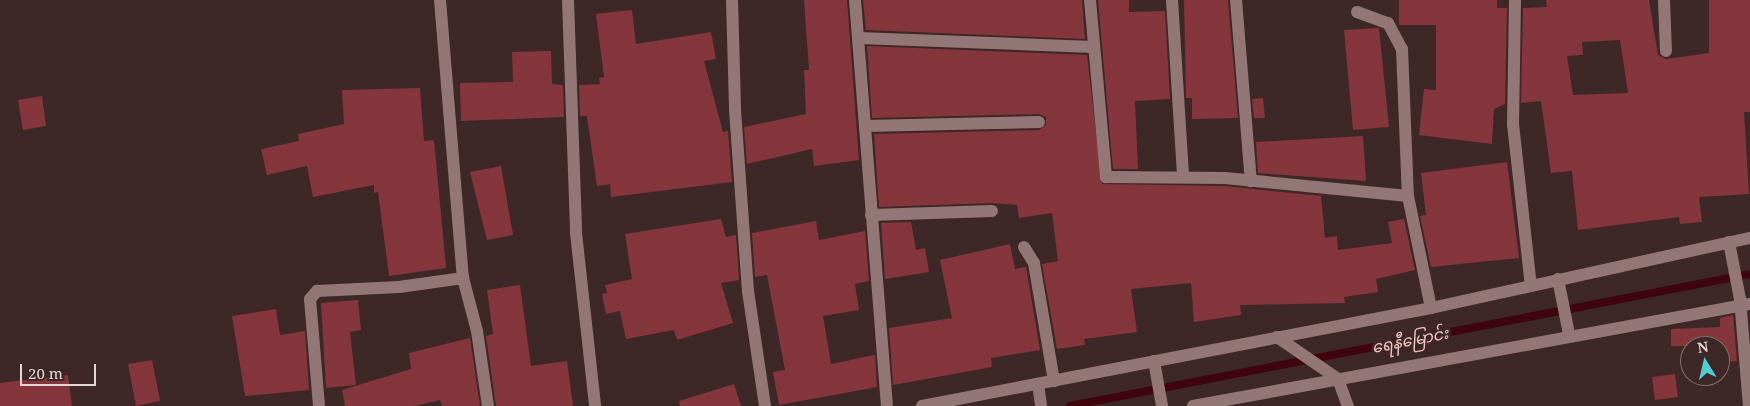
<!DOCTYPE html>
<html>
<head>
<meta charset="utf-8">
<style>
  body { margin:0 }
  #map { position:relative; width:1750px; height:406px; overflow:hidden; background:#3e2727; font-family:"Noto Serif","Noto Sans Myanmar",serif }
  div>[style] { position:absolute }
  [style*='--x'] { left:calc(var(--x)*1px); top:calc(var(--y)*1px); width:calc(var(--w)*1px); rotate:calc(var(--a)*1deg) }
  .stream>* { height:8px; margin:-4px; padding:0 4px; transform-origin:4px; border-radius:4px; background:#3e050e }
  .building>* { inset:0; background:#85363c }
  .minor>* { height:12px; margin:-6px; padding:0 6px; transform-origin:6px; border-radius:6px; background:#937777 }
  span { translate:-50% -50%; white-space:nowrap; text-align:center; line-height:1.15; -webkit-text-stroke:5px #3e2727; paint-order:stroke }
  .water-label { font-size:16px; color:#f2c2c2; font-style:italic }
  .north { position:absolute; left:1680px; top:336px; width:50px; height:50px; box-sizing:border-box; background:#3e2727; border:1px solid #816d6d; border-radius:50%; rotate:351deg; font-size:14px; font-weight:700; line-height:20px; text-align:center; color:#e5d6d6 }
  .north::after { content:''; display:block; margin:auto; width:18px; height:22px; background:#52ccd0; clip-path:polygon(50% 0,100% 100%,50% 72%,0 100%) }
  .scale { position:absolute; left:20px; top:364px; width:76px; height:22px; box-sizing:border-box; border:2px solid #e5d6d6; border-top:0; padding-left:6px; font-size:15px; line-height:18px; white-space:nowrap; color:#e5d6d6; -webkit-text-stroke:4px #3e2727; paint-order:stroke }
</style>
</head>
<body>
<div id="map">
  <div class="stream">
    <i style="--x:1070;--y:406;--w:693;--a:-10.99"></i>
  </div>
  <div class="building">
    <i style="clip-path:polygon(804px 0,847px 0,859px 160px,814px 166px,812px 149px,747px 164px,744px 127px,806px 114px,804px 70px,809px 70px)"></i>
    <i style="clip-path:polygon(863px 0,1082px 0,1085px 39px,866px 30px)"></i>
    <i style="clip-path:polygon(1098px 0,1129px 0,1129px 12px,1165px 11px,1170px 99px,1135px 101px,1138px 169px,1113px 169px)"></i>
    <i style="clip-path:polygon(1184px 0,1228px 0,1238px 118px,1192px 119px,1192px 98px,1186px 98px)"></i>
    <i style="clip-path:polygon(1399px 0,1497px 0,1497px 8px,1507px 8px,1505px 104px,1494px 109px,1492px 144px,1419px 135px,1424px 89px,1436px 90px,1436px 25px,1399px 25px)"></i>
    <i style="clip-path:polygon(evenodd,1546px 0,1649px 0,1658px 55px,1666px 59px,1709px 53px,1709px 0,1750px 0,1750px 112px,1744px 112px,1749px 194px,1699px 197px,1702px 222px,1680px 224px,1679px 217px,1578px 230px,1572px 171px,1551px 173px,1541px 101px,1521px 103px,1523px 8px,1547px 7px,1546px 0,1620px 40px,1628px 93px,1573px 95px,1567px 56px,1583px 55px,1582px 42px,1620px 40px)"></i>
    <i style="clip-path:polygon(632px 10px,636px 44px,711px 32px,716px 59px,704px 61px,723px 132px,728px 131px,732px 182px,611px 197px,610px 184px,597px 186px,587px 116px,580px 116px,579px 85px,600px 84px,599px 78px,604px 77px,596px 14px)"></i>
    <i style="clip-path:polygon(1379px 28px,1389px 127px,1353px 130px,1344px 30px)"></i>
    <i style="clip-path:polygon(867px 46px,1087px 55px,1102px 184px,1225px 186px,1321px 196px,1325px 238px,1337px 236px,1338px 250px,1392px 243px,1388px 222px,1404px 219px,1415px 270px,1376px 279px,1378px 292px,1344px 297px,1345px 303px,1240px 305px,1241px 315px,1194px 322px,1191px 283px,1131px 289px,1137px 332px,1084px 339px,1085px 345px,1057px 349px,1042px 264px,1058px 261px,1052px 213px,1019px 218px,1017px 205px,992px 203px,879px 207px,874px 134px,1039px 130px,1046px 125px,1046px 117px,1039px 114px,872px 118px)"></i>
    <i style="clip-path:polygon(551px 51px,552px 84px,563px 85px,564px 117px,461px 121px,460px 83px,513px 82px,512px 52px)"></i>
    <i style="clip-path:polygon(420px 88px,424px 141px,434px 140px,446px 268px,389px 276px,378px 192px,374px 193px,374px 185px,313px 197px,307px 166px,267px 175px,261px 149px,299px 141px,298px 134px,344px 124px,342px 90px)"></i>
    <i style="clip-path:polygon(42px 96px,46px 126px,23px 130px,18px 100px)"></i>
    <i style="clip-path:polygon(1263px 98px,1265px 118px,1254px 118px,1252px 99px)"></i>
    <i style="clip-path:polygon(1363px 136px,1366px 181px,1258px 173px,1256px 142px)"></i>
    <i style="clip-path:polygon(1507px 162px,1519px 258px,1431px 267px,1420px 216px,1426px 215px,1421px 173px)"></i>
    <i style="clip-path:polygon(501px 166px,513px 235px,487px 240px,470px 172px)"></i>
    <i style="clip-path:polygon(721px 219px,726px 237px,736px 235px,739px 280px,721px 283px,733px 323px,677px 340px,674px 330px,626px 339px,620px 311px,606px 314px,602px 294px,607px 293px,605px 285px,632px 279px,625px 234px)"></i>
    <i style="clip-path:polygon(816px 221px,819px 240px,865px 231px,869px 281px,855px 284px,859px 310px,823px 316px,831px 364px,875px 355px,877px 387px,779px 405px,773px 372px,785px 370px,767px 275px,755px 277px,752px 233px)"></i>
    <i style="clip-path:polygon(911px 222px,916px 250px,925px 248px,929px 272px,885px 279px,881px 223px)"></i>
    <i style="clip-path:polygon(1010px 244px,1015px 269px,1026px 267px,1040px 350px,991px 358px,992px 367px,893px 385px,889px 328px,952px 318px,940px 260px)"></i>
    <i style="clip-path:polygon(520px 285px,531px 366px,567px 361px,573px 406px,496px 406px,486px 336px,493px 334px,487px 290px)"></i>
    <i style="clip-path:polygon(358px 300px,361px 330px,350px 332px,356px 385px,326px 388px,321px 303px)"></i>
    <i style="clip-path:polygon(276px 309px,280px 335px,305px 331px,309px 390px,245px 396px,232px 316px)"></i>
    <i style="clip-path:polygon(1733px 315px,1737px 361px,1720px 362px,1720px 346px,1671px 346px,1671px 329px,1720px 327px,1720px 318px)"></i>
    <i style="clip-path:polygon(470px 338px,480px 406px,442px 406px,440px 400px,415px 406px,345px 406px,342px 390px,411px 369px,409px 353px)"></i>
    <i style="clip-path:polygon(152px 360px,160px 401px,136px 406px,128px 364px)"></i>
    <i style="clip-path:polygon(1675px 374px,1678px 397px,1655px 400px,1652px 377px)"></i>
    <i style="clip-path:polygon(68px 375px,72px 406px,0 406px,0 383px)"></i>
    <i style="clip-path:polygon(734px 384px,741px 406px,680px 406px,679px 401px)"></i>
  </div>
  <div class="minor">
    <i style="--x:440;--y:0;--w:279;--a:85.3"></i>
    <i style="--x:463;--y:278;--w:55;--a:75.2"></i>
    <i style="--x:477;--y:331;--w:76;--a:81.7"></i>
    <i style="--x:568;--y:0;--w:233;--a:88"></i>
    <i style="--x:576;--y:233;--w:174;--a:83.7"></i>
    <i style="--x:732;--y:0;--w:110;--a:88.4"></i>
    <i style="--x:735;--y:110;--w:181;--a:85.9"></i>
    <i style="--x:748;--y:291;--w:116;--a:81.6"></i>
    <i style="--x:855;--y:0;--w:407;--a:85.5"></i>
    <i style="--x:1090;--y:0;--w:178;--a:84.8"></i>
    <i style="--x:1106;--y:177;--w:119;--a:0.5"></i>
    <i style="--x:1225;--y:178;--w:184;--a:5.6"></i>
    <i style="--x:1408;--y:196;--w:114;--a:78.4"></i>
    <i style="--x:1172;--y:0;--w:175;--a:86.4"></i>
    <i style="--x:1236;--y:0;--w:182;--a:85.3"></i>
    <i style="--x:1515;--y:0;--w:124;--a:90.9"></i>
    <i style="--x:1513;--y:124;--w:163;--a:83.7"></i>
    <i style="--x:1664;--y:0;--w:51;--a:87.8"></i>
    <i style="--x:1357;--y:12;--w:33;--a:20"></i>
    <i style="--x:1388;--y:23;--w:30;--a:62"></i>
    <i style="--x:1402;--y:49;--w:147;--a:87.7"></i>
    <i style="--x:859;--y:38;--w:234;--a:2.2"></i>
    <i style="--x:865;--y:126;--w:174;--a:-1.3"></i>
    <i style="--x:871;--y:215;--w:121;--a:-1.9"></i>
    <i style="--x:1729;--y:242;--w:58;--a:79.1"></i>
    <i style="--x:1740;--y:299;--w:107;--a:85.2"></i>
    <i style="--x:1024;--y:247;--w:19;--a:58"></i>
    <i style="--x:1034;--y:263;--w:120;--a:80.4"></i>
    <i style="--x:1558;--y:279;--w:56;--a:78.7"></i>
    <i style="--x:1277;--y:337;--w:74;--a:34.5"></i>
    <i style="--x:1338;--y:379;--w:29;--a:70"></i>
    <i style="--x:1154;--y:361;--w:46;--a:79.9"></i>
    <i style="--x:1038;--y:384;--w:22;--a:82"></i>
    <i style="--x:319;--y:406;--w:107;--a:-94.8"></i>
    <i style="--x:310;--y:299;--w:11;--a:-49"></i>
    <i style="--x:317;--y:291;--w:82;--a:-2.8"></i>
    <i style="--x:399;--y:287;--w:65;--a:-8"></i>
    <i style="--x:922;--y:406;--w:518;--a:-10.9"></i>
    <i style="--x:1431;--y:308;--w:327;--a:-12.4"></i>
    <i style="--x:1193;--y:406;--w:566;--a:-10.38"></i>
  </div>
  <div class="water-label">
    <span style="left:1410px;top:340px;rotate:-11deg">ရေနီမြောင်း</span>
  </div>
  <div class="north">N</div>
  <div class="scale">20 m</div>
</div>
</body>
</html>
